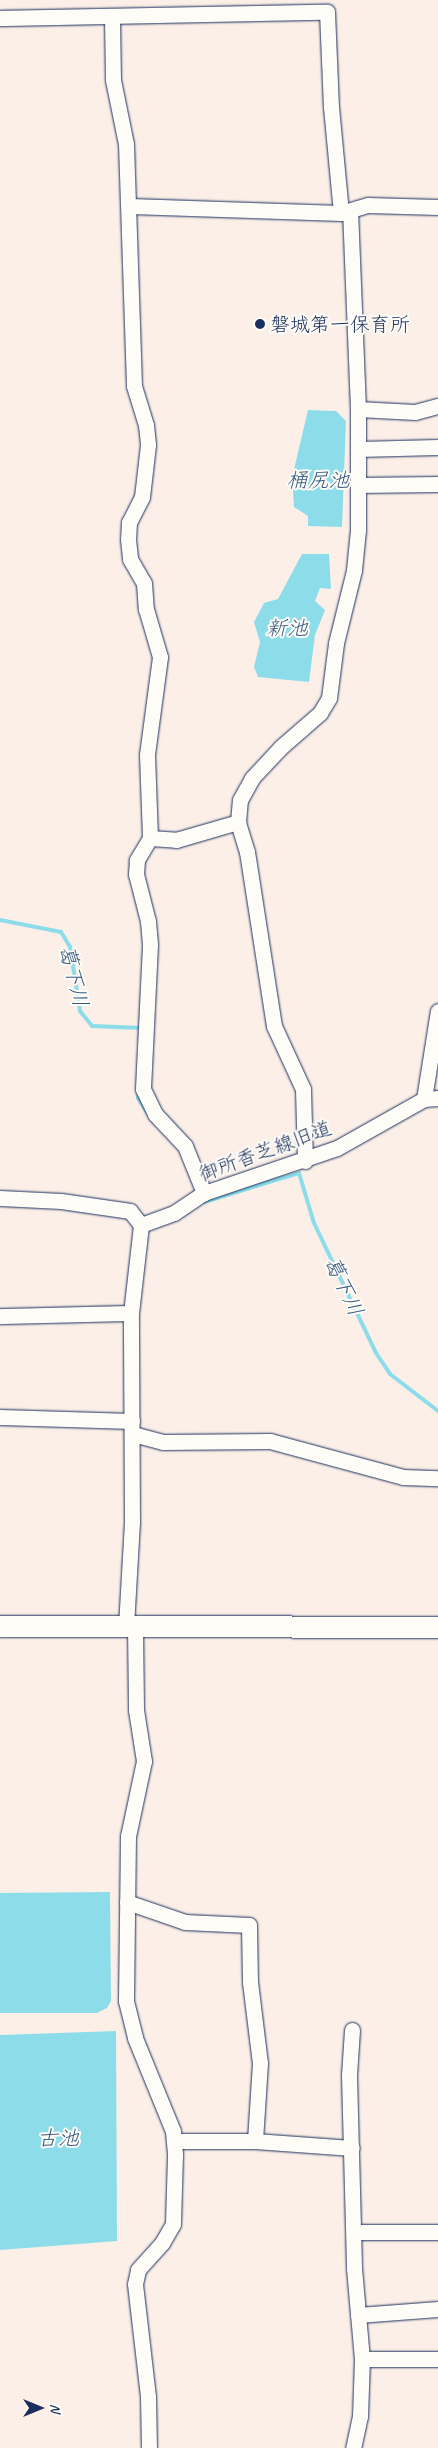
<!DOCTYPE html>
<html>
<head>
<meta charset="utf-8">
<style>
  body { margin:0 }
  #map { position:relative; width:438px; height:2448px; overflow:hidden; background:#fbefe7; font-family:Caveat,"Klee One",sans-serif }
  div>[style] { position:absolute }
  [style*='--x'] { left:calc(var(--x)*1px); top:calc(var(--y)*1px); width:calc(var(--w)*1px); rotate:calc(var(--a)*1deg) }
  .water>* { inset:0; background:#8ddcea }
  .stream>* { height:4px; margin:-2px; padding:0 2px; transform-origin:2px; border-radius:2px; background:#8ddcea }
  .roads { filter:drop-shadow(0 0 1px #1b2f5e) drop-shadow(0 0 1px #1b2f5e) }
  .street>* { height:15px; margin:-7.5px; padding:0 7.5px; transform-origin:7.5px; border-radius:7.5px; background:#fdfcf7 }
  .secondary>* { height:21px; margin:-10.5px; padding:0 10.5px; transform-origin:10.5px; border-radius:10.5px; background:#fdfcf7 }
  .dots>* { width:14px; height:14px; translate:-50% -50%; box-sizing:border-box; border:2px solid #fdfcf7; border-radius:50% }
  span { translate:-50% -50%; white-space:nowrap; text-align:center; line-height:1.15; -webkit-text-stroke:4px #fdfcf7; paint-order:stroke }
  .poi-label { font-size:20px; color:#1b2f5e }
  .left { translate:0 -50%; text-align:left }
  .street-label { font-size:20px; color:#1b2f5e }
  .water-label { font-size:21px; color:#385a81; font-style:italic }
  .north { position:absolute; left:15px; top:2383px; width:50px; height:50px; -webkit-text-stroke:4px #fdfcf7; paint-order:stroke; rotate:90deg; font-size:14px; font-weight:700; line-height:20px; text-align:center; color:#1b2f5e }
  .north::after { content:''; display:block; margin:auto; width:18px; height:22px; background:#1b2f5e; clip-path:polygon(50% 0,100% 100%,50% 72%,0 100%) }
</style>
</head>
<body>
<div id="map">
  <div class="water">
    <i style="clip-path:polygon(308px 410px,336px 411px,346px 421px,342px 527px,308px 526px,308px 516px,294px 507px,292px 478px)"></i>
    <i style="clip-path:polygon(302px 554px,329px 554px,331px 589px,320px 588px,315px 601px,325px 610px,315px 635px,309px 682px,258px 677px,254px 667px,260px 642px,254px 622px,264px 603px,278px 599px)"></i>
    <i style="clip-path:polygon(110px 1892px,111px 2001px,107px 2008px,97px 2013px,0 2013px,0 1893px)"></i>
    <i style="clip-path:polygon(116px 2031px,117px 2241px,0 2250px,0 2035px)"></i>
  </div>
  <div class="stream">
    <i style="--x:0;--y:920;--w:62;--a:11.1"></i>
    <i style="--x:61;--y:932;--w:17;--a:59"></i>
    <i style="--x:70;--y:947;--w:65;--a:81.1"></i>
    <i style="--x:80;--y:1011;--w:19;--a:51"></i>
    <i style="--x:92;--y:1026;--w:50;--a:2.3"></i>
    <i style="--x:139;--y:1092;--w:6;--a:99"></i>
    <i style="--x:138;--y:1098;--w:24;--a:57"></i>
    <i style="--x:204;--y:1202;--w:99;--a:-17"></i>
    <i style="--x:299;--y:1173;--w:52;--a:73.3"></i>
    <i style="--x:314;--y:1223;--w:144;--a:64.5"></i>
    <i style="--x:376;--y:1353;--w:25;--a:56"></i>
    <i style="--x:390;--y:1374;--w:61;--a:37.6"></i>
  </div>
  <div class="roads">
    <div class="street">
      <i style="--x:112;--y:17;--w:63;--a:89.1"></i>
      <i style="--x:113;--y:80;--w:65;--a:78.5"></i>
      <i style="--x:126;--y:144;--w:242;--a:88.1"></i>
      <i style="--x:134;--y:386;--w:41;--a:72.9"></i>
      <i style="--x:146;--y:425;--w:20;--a:84"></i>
      <i style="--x:148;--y:445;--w:52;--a:96.6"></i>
      <i style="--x:142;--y:497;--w:28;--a:117"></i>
      <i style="--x:129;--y:522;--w:17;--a:93"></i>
      <i style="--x:128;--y:539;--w:20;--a:84"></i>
      <i style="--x:130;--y:559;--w:28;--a:60"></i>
      <i style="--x:144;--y:583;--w:26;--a:86"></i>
      <i style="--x:146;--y:609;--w:50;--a:73.7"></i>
      <i style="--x:160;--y:657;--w:99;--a:97.6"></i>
      <i style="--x:147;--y:755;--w:83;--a:87.9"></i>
      <i style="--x:150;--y:838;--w:26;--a:121"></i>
      <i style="--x:137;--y:860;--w:14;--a:94"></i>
      <i style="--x:136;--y:874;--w:49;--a:75.7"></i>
      <i style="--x:148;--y:921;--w:24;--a:85"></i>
      <i style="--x:150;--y:945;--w:144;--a:92.8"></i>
      <i style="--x:143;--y:1089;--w:28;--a:64"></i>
      <i style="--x:155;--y:1114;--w:44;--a:46.8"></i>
      <i style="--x:185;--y:1146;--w:51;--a:68"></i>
      <i style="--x:0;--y:18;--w:327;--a:-1.1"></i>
      <i style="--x:327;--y:12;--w:95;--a:87.6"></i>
      <i style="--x:331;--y:107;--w:106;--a:84.6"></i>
      <i style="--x:130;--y:206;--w:211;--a:1.9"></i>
      <i style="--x:341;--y:213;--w:28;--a:-17"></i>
      <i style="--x:368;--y:205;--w:70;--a:1.6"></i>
      <i style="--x:358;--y:409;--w:57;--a:3"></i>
      <i style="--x:415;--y:412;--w:24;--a:-15"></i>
      <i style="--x:358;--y:449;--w:80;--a:-1.4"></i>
      <i style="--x:358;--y:485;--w:80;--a:-0.7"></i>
      <i style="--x:150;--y:838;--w:26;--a:4"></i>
      <i style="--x:176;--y:840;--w:65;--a:-16.2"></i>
      <i style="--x:424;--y:1099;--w:89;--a:-81"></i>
      <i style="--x:305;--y:1161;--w:72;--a:-91.6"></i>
      <i style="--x:303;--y:1089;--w:69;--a:-114.7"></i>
      <i style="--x:274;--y:1026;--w:176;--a:-98.8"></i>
      <i style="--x:247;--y:852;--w:31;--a:-107"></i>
      <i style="--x:238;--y:822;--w:22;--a:-85"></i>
      <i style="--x:240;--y:800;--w:25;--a:-61"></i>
      <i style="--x:252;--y:778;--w:42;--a:-46.9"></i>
      <i style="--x:281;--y:747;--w:52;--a:-41.1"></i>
      <i style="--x:320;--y:713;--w:17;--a:-59"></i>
      <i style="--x:329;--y:698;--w:55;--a:-82.7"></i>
      <i style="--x:336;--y:643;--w:75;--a:-76.1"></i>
      <i style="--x:354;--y:570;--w:40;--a:-84.3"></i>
      <i style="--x:358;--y:530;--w:121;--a:-90"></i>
      <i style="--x:358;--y:409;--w:198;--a:-92.3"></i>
      <i style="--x:0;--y:1198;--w:61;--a:2.8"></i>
      <i style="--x:61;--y:1201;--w:70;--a:8.2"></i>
      <i style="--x:130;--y:1211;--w:18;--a:52"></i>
      <i style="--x:0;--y:1316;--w:131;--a:-1.3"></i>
      <i style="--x:0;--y:1417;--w:132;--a:1.7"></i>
      <i style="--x:133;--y:1434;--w:31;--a:15"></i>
      <i style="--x:163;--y:1442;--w:107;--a:-0.5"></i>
      <i style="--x:270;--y:1441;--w:138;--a:15.1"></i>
      <i style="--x:403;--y:1477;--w:35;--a:2"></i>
      <i style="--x:126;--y:1626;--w:103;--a:-86.7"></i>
      <i style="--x:132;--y:1523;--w:210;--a:-90.3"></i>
      <i style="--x:131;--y:1313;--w:89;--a:-83.5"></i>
      <i style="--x:141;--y:1225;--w:35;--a:-20"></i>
      <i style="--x:174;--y:1213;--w:36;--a:-34"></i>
      <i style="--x:204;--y:1193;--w:140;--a:-18.7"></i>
      <i style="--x:337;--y:1148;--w:100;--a:-29.4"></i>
      <i style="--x:424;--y:1099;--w:14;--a:-4"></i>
      <i style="--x:135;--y:1626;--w:84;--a:89.3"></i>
      <i style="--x:136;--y:1710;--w:52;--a:81.1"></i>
      <i style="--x:144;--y:1761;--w:77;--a:102"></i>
      <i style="--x:128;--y:1836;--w:165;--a:90.7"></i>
      <i style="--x:126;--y:2001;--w:38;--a:76"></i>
      <i style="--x:135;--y:2038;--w:100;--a:67.8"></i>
      <i style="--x:173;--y:2131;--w:24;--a:85"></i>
      <i style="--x:175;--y:2155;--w:69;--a:91.7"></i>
      <i style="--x:173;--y:2224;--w:22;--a:120"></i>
      <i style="--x:162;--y:2243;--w:36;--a:132"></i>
      <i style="--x:138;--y:2270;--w:14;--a:102"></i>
      <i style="--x:135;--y:2284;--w:114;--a:83.4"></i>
      <i style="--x:148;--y:2397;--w:51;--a:88.9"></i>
      <i style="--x:127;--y:1902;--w:61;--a:19"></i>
      <i style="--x:185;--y:1922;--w:64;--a:2.7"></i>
      <i style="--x:249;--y:1925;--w:57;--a:89"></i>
      <i style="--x:250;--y:1982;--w:82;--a:83"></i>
      <i style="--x:260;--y:2063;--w:78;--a:93.7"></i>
      <i style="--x:352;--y:2030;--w:45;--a:93.8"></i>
      <i style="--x:349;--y:2075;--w:193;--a:88.5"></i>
      <i style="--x:354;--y:2268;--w:91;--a:85"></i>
      <i style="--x:362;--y:2359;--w:57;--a:92"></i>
      <i style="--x:360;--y:2416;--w:33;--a:102"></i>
      <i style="--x:175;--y:2141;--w:80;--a:0"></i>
      <i style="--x:255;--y:2141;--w:97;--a:4.1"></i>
      <i style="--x:354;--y:2232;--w:84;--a:0"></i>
      <i style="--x:358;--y:2315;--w:80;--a:-4.3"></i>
      <i style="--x:362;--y:2359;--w:76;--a:0"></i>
    </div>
    <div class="secondary">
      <i style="--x:0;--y:1626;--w:438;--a:0.1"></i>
    </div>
  </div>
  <div class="dots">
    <i style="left:260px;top:324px;background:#1b2f5e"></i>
  </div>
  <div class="poi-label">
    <span class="left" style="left:270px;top:324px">磐城第一保育所</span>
  </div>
  <div class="street-label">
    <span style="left:265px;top:1151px;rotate:-20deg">御所香芝線旧道</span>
  </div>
  <div class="water-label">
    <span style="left:318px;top:480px">桶尻池</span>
    <span style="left:287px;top:628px">新池</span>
    <span style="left:74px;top:976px;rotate:76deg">葛下川</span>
    <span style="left:344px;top:1286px;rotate:65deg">葛下川</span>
    <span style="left:58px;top:2138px">古池</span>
  </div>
  <div class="north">N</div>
</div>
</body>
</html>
